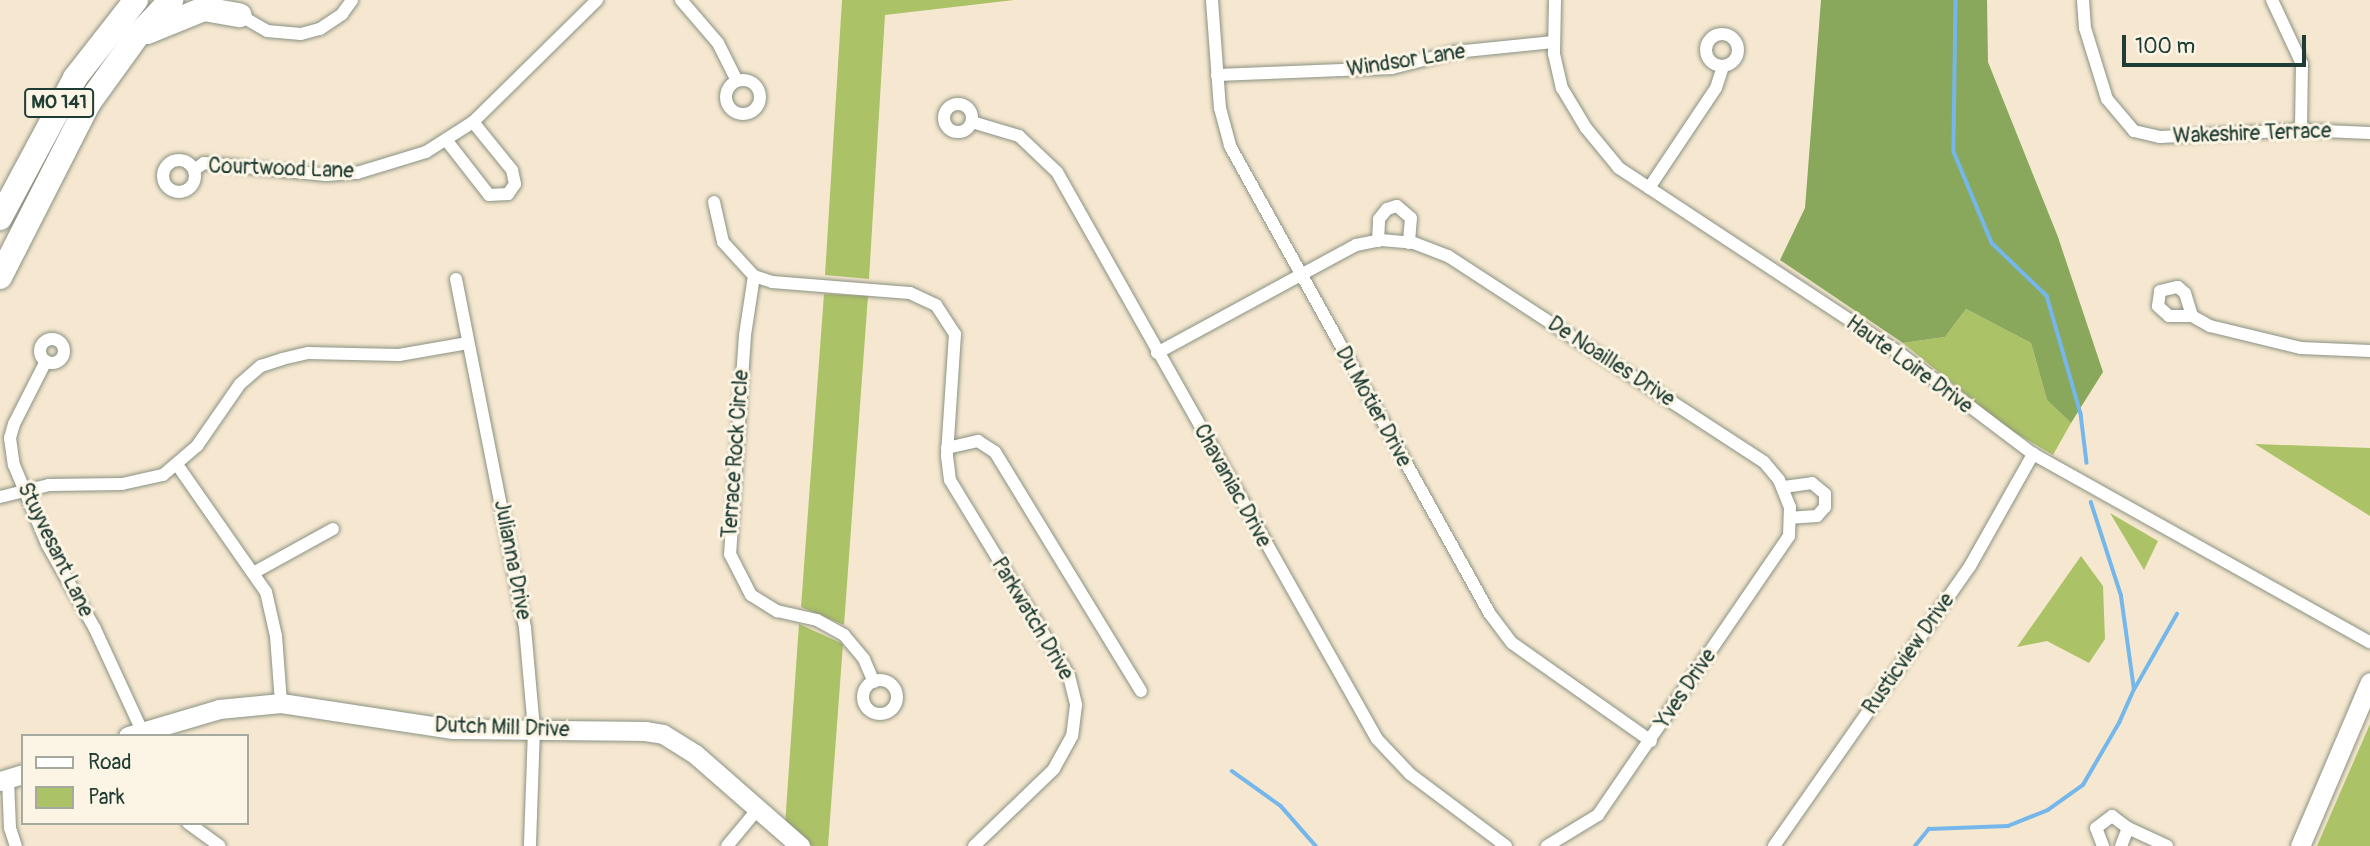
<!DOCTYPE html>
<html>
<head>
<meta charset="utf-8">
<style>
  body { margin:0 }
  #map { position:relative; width:2370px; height:846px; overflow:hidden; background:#f6e8d0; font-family:Pangolin,sans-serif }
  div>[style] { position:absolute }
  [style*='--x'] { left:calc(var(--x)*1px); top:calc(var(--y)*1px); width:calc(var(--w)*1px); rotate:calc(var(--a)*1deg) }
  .green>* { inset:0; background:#acc266 }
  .forest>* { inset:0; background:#89a85b }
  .stream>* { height:3.5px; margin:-1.75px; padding:0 1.75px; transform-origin:1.75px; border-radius:1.75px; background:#75b7ea }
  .roads { filter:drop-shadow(0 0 2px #8a9282) drop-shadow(0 0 2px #8a9282) }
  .street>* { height:12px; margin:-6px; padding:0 6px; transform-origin:6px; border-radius:6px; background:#fff }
  .street>.ring { margin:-6px; padding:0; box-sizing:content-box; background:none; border:12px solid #fff; border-radius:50% }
  .secondary>* { height:19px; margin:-9.5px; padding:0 9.5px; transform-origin:9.5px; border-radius:9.5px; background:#fff }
  .highway>* { height:24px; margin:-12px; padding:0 12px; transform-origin:12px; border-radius:12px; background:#fff }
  span { translate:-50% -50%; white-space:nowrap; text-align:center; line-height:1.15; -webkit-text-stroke:6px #fcf5e5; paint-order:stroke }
  .shield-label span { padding:2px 5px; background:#fcf5e5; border:2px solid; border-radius:5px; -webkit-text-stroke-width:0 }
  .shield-label { font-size:19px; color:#1f3d34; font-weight:700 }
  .street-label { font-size:21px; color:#1f3d34 }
  .legend { position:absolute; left:21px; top:734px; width:228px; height:91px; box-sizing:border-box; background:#fcf5e5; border:2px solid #a4ab9e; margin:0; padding:9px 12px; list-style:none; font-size:21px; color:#1f3d34 }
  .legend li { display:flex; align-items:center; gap:14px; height:35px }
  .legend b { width:35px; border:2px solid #a4ab9e }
  .scale { position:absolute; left:2122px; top:35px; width:184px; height:32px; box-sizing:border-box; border:4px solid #1f3d34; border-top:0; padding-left:9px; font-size:21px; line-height:24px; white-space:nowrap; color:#1f3d34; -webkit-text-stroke:5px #fcf5e5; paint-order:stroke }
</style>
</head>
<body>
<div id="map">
  <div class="green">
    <i style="clip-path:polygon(842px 0,1014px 0,885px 15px,869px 279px,825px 275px)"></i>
    <i style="clip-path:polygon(824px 294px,868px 296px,844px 625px,801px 607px)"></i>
    <i style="clip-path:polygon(1966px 309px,2031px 343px,2047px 400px,2071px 423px,2053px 455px,2006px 427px,1903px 343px,1945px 337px)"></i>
    <i style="clip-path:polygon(2255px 444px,2370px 448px,2370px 516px)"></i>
    <i style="clip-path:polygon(2110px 513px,2158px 541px,2144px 570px)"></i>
    <i style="clip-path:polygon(2081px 556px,2103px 586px,2105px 639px,2089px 663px,2047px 641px,2017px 647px)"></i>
    <i style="clip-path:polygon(799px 624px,843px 644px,828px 846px,812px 846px,785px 825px)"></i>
    <i style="clip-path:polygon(2370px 724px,2370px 846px,2317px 846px)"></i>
  </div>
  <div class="forest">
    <i style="clip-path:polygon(1821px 0,1987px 0,1988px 62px,2058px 237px,2103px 372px,2071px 423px,2047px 400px,2031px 343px,1966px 309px,1945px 337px,1903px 343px,1780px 260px,1805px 208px)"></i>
  </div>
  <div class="stream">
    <i style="--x:1956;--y:0;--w:152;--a:90.8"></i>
    <i style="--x:1954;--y:152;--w:99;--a:67.3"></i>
    <i style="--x:1992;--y:243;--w:76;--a:43.9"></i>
    <i style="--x:2047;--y:296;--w:123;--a:73.9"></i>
    <i style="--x:2081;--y:414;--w:49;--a:83"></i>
    <i style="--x:2135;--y:688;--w:85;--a:-60.4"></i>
    <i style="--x:1232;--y:771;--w:60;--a:35.5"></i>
    <i style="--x:1281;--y:806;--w:53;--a:48.8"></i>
    <i style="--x:1915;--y:846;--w:22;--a:-51"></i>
    <i style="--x:1929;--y:829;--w:79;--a:-2.2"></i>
    <i style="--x:2008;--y:826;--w:43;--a:-21.8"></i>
    <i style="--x:2048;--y:810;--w:43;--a:-35.5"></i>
    <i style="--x:2083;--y:785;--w:72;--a:-59.9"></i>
    <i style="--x:2119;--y:723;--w:36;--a:-66"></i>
    <i style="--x:2134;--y:690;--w:95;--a:-97.9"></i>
    <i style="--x:2121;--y:596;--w:98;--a:-107.9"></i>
  </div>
  <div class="roads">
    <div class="street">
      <i style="--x:681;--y:0;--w:57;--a:49.3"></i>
      <i style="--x:718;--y:43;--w:42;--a:63.4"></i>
      <i style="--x:1212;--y:0;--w:108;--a:85.8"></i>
      <i style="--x:1220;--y:108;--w:39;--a:75"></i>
      <i style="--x:1230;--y:146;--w:535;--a:60.95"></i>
      <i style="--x:1490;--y:614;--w:36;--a:53"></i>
      <i style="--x:1512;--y:643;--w:170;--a:35.2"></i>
      <i style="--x:1555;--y:0;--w:54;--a:91.1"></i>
      <i style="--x:1554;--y:54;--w:35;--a:77"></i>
      <i style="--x:1562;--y:88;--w:47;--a:59"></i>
      <i style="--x:1586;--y:128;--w:52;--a:50.5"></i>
      <i style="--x:1619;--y:168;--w:334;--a:33.4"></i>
      <i style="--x:1898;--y:352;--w:169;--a:37.1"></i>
      <i style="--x:2033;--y:454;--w:386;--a:29.2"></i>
      <i style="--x:2083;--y:0;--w:28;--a:86"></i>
      <i style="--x:2085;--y:28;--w:74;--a:72.8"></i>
      <i style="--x:2107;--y:99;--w:42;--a:49.8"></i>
      <i style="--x:2134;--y:131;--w:27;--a:13"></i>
      <i style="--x:2160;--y:137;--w:141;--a:-2.8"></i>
      <i style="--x:2301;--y:130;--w:69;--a:2.5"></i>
      <i style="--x:2272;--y:0;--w:71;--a:64.9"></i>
      <i style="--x:2302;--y:64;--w:66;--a:90.9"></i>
      <i style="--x:236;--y:13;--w:36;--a:30"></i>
      <i style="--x:267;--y:31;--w:34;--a:5"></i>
      <i style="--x:301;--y:34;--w:20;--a:-15"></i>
      <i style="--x:320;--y:29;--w:27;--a:-34"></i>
      <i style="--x:342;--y:14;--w:17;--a:-54"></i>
      <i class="ring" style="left:1706px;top:34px;width:20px;height:20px"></i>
      <i style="--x:1217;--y:75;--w:175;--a:-2.3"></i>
      <i style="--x:1392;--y:68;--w:65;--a:-14.3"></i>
      <i style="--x:1455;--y:52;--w:99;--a:-5.8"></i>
      <i class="ring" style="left:726px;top:80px;width:22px;height:22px"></i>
      <i class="ring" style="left:944px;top:104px;width:16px;height:16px"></i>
      <i style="--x:972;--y:122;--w:49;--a:16.6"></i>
      <i style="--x:1019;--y:136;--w:52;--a:43.5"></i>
      <i style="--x:1057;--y:172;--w:651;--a:60.56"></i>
      <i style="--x:1377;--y:739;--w:48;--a:46.7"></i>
      <i style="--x:1410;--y:774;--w:120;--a:36.9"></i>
      <i style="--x:447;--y:141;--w:68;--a:52.1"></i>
      <i style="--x:489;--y:195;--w:19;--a:-3"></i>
      <i style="--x:508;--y:194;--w:12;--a:-55"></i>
      <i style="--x:515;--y:184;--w:14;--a:-102"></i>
      <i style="--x:512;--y:170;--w:62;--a:-129.1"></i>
      <i class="ring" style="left:163px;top:160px;width:20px;height:20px"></i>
      <i style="--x:194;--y:170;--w:12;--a:-35"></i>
      <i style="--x:204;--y:163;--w:123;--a:5.6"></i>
      <i style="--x:326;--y:175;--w:31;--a:-4"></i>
      <i style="--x:357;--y:173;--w:72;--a:-16.9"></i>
      <i style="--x:426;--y:152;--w:56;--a:-32.6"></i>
      <i style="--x:473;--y:122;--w:174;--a:-44.5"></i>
      <i style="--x:1649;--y:188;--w:120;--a:-56.2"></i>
      <i style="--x:1716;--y:88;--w:23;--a:-72"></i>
      <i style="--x:714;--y:202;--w:41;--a:77.3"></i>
      <i style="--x:723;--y:242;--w:46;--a:47.6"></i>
      <i style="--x:754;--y:276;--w:19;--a:18"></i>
      <i style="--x:772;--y:282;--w:138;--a:4.6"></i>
      <i style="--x:910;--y:293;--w:29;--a:25"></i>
      <i style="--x:936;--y:305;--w:35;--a:57"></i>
      <i style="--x:955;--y:334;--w:122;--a:93.8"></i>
      <i style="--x:947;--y:456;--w:24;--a:83"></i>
      <i style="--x:950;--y:480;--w:229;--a:58.7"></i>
      <i style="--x:1069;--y:676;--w:30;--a:76"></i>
      <i style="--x:1076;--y:705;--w:31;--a:97"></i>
      <i style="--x:1072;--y:736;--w:38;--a:119"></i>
      <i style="--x:1054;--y:769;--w:111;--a:136.1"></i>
      <i style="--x:1378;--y:241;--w:22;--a:-87"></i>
      <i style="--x:1379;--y:219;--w:13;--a:-51"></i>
      <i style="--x:1387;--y:209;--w:10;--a:-17"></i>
      <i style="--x:1397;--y:206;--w:18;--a:41"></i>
      <i style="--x:1411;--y:218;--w:25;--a:95"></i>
      <i style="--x:754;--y:276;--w:60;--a:98.7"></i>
      <i style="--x:745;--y:335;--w:220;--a:93.9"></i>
      <i style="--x:730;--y:554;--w:46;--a:62.9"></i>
      <i style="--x:751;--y:595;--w:31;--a:32"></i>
      <i style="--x:777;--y:611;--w:41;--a:12.7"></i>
      <i style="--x:817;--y:620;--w:31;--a:29"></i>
      <i style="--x:844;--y:635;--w:31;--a:50"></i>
      <i style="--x:864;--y:659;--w:25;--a:67"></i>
      <i style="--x:456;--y:279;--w:356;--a:78.8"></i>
      <i style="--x:525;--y:628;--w:101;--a:84.9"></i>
      <i style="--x:534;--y:729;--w:117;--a:92"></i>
      <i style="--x:2178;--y:287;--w:9;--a:41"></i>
      <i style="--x:2185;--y:293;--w:24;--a:73"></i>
      <i style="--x:2192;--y:316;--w:23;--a:180"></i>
      <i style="--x:2169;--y:316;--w:15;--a:-138"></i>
      <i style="--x:2158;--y:306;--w:15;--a:-82"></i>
      <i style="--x:2160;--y:291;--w:18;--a:-13"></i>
      <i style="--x:2192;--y:316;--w:21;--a:29"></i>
      <i style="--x:2210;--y:326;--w:94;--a:13.6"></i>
      <i style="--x:2301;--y:348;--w:69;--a:2.5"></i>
      <i class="ring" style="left:40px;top:339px;width:12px;height:12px"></i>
      <i style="--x:1157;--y:353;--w:226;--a:-28.5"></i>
      <i style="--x:1356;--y:245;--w:25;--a:-11"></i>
      <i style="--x:1381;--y:240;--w:33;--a:5"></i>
      <i style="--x:1414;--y:243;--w:36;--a:21"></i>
      <i style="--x:1448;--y:256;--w:377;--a:33.1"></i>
      <i style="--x:1764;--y:462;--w:23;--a:50"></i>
      <i style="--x:1779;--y:480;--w:29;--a:68"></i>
      <i style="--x:1790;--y:507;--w:29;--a:92"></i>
      <i style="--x:1789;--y:536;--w:338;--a:124.4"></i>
      <i style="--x:1598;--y:815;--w:60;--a:148.7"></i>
      <i style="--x:46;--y:361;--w:71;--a:116.9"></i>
      <i style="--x:14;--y:424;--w:15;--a:106"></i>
      <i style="--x:10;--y:438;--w:27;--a:82"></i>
      <i style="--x:14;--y:465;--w:86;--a:67.3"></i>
      <i style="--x:47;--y:544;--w:98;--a:60.5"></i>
      <i style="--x:95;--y:629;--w:117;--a:65.2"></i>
      <i style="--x:947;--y:448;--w:32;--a:-13"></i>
      <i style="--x:978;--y:441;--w:20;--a:33"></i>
      <i style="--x:995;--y:452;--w:280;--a:58.6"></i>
      <i style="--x:178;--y:466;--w:154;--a:55.1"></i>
      <i style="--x:266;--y:592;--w:45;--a:77.2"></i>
      <i style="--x:276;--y:636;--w:67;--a:85.7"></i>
      <i style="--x:1784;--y:487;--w:28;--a:-8"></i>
      <i style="--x:1812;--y:483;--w:17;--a:40"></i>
      <i style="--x:1825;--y:494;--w:13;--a:90"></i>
      <i style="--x:1825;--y:507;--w:12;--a:132"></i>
      <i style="--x:1817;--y:516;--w:26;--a:176"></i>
      <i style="--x:0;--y:497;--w:50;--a:-13.8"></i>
      <i style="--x:49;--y:485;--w:73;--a:-0.8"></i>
      <i style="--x:122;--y:484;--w:42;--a:-12.4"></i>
      <i style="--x:163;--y:475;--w:45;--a:-40.5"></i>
      <i style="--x:197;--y:446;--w:75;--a:-55.3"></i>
      <i style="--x:240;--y:384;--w:28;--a:-41"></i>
      <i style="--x:261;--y:366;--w:22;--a:-18"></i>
      <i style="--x:282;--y:359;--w:27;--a:-13"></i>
      <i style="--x:308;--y:353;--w:91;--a:1.3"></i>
      <i style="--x:399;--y:355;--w:70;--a:-9.9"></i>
      <i style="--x:255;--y:572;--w:89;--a:-28.9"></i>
      <i class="ring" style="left:863px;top:680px;width:22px;height:22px"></i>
      <i style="--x:8;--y:780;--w:48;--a:87.6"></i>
      <i style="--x:10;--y:828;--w:19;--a:72"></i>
      <i style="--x:188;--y:823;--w:39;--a:36"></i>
      <i style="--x:2128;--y:828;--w:43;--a:24.8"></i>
      <i style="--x:727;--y:846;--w:47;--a:-50.2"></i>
      <i style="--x:1774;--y:846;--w:342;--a:-55"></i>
      <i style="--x:1970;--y:566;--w:129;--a:-60.6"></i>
      <i style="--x:2103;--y:846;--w:19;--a:-111"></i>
      <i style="--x:2096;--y:828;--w:20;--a:-37"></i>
      <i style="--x:2112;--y:816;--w:20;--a:37"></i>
      <i style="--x:2128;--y:828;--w:19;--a:111"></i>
    </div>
    <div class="secondary">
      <i style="--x:128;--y:736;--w:95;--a:-16.5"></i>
      <i style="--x:219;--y:709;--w:62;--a:-5.5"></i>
      <i style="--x:281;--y:703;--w:174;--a:8.6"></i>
      <i style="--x:453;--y:729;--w:192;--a:0.6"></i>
      <i style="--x:645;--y:731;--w:18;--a:9"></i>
      <i style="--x:663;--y:734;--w:38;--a:32"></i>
      <i style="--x:695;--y:754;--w:140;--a:41.2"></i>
      <i style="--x:0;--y:781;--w:24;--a:-17"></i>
      <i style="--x:2300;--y:846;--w:178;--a:-66.9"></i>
    </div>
    <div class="highway">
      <i style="--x:147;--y:32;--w:61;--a:-22"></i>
      <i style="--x:204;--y:9;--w:36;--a:10"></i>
      <i style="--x:0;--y:218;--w:159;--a:-61.8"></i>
      <i style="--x:75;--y:78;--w:99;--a:-52"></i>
      <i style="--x:0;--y:277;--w:194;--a:-63"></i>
      <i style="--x:88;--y:104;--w:84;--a:-54.2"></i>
      <i style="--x:137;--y:36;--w:50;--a:-46.6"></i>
    </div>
  </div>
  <div class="shield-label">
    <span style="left:59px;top:103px">MO 141</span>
  </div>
  <div class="street-label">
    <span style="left:1406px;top:61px;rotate:-9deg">Windsor Lane</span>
    <span style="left:2252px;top:134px;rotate:-2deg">Wakeshire Terrace</span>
    <span style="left:281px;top:169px;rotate:2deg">Courtwood Lane</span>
    <span style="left:1611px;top:362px;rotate:33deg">De Noailles Drive</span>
    <span style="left:1909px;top:365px;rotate:36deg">Haute Loire Drive</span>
    <span style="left:1373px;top:407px;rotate:61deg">Du Motier Drive</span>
    <span style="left:736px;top:454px;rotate:-86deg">Terrace Rock Circle</span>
    <span style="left:1232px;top:486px;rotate:61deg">Chavaniac Drive</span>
    <span style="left:55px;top:550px;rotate:64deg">Stuyvesant Lane</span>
    <span style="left:512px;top:560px;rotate:79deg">Julianna Drive</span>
    <span style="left:1032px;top:619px;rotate:59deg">Parkwatch Drive</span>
    <span style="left:1909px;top:654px;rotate:-55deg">Rusticview Drive</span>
    <span style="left:1686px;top:689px;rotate:-56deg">Yves Drive</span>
    <span style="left:502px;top:728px;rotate:2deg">Dutch Mill Drive</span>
  </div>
  <ul class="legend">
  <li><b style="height:9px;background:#fff"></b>Road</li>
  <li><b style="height:19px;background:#acc266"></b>Park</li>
  </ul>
  <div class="scale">100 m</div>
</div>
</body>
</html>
